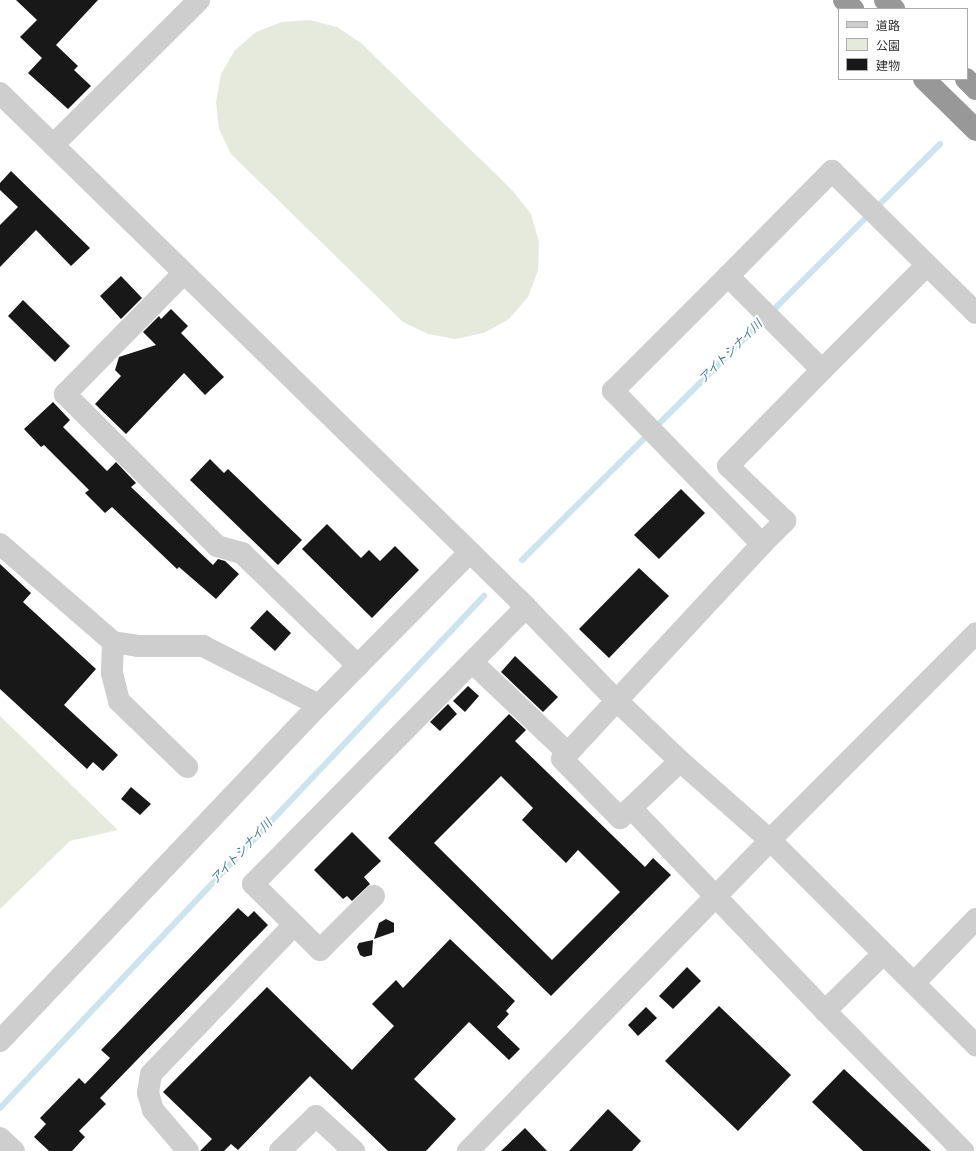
<!DOCTYPE html>
<html>
<head>
<meta charset="utf-8">
<style>
  body { margin:0 }
  #map { position:relative; width:976px; height:1151px; overflow:hidden; background:#fff; font-family:Rubik,"Noto Sans JP",sans-serif }
  div>[style] { position:absolute }
  [style*='--x'] { left:calc(var(--x)*1px); top:calc(var(--y)*1px); width:calc(var(--w)*1px); rotate:calc(var(--a)*1deg) }
  .green>* { inset:0; background:#e6eadd }
  .stream>* { height:6px; margin:-3px; padding:0 3px; transform-origin:3px; border-radius:3px; background:#cce4ed }
  .building>* { inset:0; background:#181818 }
  .minor>* { height:22px; margin:-11px; padding:0 11px; transform-origin:11px; border-radius:11px; background:#cecece }
  .highway>* { height:22px; margin:-11px; padding:0 11px; transform-origin:11px; border-radius:11px; background:#989898 }
  span { translate:-50% -50%; white-space:nowrap; text-align:center; line-height:1.15; -webkit-text-stroke:4px #fff; paint-order:stroke }
  .water-label { font-size:12px; color:#3f7d93; font-style:italic }
  .legend { position:absolute; left:838px; top:8px; width:130px; height:72px; box-sizing:border-box; background:#fff; border:1px solid #adadad; margin:0; padding:5px 7px; list-style:none; font-size:12px; color:#313131 }
  .legend li { display:flex; align-items:center; gap:8px; height:20px }
  .legend b { width:20px; border:1px solid #adadad }
</style>
</head>
<body>
<div id="map">
  <div class="green">
    <i style="clip-path:polygon(310px 20px,337px 27px,361px 43px,513px 191px,531px 214px,539px 242px,538px 270px,528px 297px,509px 319px,484px 333px,455px 339px,428px 334px,403px 322px,231px 154px,219px 129px,216px 102px,221px 74px,235px 50px,256px 32px,282px 22px)"></i>
    <i style="clip-path:polygon(0 716px,118px 830px,70px 841px,0 909px)"></i>
  </div>
  <div class="stream">
    <i style="--x:522;--y:560;--w:590;--a:-44.86"></i>
    <i style="--x:0;--y:1108;--w:705;--a:-46.61"></i>
  </div>
  <div class="building">
    <i style="clip-path:polygon(16px 0,98px 0,56px 45px,78px 66px,74px 70px,91px 86px,68px 109px,28px 73px,42px 58px,20px 37px,37px 20px)"></i>
    <i style="clip-path:polygon(11px 171px,90px 248px,71px 266px,36px 230px,0 267px,0 225px,18px 207px,0 190px,0 183px)"></i>
    <i style="clip-path:polygon(121px 276px,142px 298px,121px 319px,100px 296px)"></i>
    <i style="clip-path:polygon(23px 300px,70px 346px,55px 362px,8px 316px)"></i>
    <i style="clip-path:polygon(171px 309px,188px 326px,181px 333px,224px 377px,205px 395px,184px 373px,126px 434px,95px 404px,121px 376px,115px 370px,119px 357px,156px 345px,143px 332px,159px 316px,161px 319px)"></i>
    <i style="clip-path:polygon(53px 402px,70px 420px,63px 427px,107px 471px,116px 462px,136px 483px,131px 487px,213px 565px,218px 559px,225px 561px,239px 574px,216px 599px,179px 567px,177px 569px,112px 507px,105px 513px,85px 493px,89px 490px,44px 445px,41px 447px,24px 429px)"></i>
    <i style="clip-path:polygon(210px 459px,224px 473px,228px 469px,302px 540px,278px 565px,190px 480px)"></i>
    <i style="clip-path:polygon(681px 489px,705px 513px,659px 559px,634px 535px)"></i>
    <i style="clip-path:polygon(327px 524px,361px 558px,369px 550px,380px 561px,395px 546px,419px 570px,372px 618px,302px 549px)"></i>
    <i style="clip-path:polygon(0 564px,31px 593px,23px 602px,96px 669px,64px 705px,118px 755px,103px 771px,93px 762px,87px 769px,0 689px)"></i>
    <i style="clip-path:polygon(639px 568px,669px 596px,609px 658px,579px 629px)"></i>
    <i style="clip-path:polygon(267px 610px,291px 633px,275px 651px,250px 628px)"></i>
    <i style="clip-path:polygon(515px 656px,558px 697px,543px 712px,501px 672px)"></i>
    <i style="clip-path:polygon(468px 686px,479px 696px,465px 712px,453px 701px)"></i>
    <i style="clip-path:polygon(448px 704px,457px 714px,440px 731px,430px 722px)"></i>
    <i style="clip-path:polygon(evenodd,509px 714px,526px 730px,515px 741px,645px 867px,653px 858px,671px 875px,551px 996px,388px 838px,509px 714px,501px 776px,533px 808px,522px 820px,566px 863px,578px 850px,620px 892px,552px 960px,434px 843px,501px 776px)"></i>
    <i style="clip-path:polygon(131px 787px,151px 804px,140px 815px,121px 799px)"></i>
    <i style="clip-path:polygon(352px 832px,381px 861px,364px 877px,370px 884px,352px 901px,347px 896px,343px 899px,314px 870px)"></i>
    <i style="clip-path:polygon(238px 908px,248px 917px,254px 911px,268px 925px,100px 1098px,106px 1104px,79px 1131px,85px 1137px,72px 1151px,49px 1151px,34px 1137px,46px 1124px,40px 1118px,79px 1078px,85px 1084px,110px 1058px,101px 1050px)"></i>
    <i style="clip-path:polygon(386px 919px,394px 923px,394px 932px,374px 939px,379px 923px)"></i>
    <i style="clip-path:polygon(450px 939px,515px 1001px,506px 1011px,509px 1014px,497px 1027px,520px 1049px,509px 1060px,469px 1022px,414px 1079px,456px 1119px,426px 1151px,388px 1151px,310px 1076px,238px 1150px,231px 1144px,224px 1151px,200px 1151px,212px 1139px,163px 1092px,267px 987px,352px 1070px,394px 1026px,372px 1004px,396px 980px,403px 988px)"></i>
    <i style="clip-path:polygon(373px 940px,372px 955px,364px 957px,360px 955px,357px 947px,359px 943px)"></i>
    <i style="clip-path:polygon(687px 967px,701px 981px,673px 1009px,659px 996px)"></i>
    <i style="clip-path:polygon(719px 1006px,791px 1075px,738px 1131px,665px 1061px)"></i>
    <i style="clip-path:polygon(646px 1007px,657px 1018px,638px 1036px,628px 1025px)"></i>
    <i style="clip-path:polygon(844px 1069px,931px 1151px,863px 1151px,812px 1102px)"></i>
    <i style="clip-path:polygon(608px 1109px,641px 1141px,632px 1151px,569px 1151px)"></i>
    <i style="clip-path:polygon(525px 1128px,547px 1151px,501px 1151px)"></i>
  </div>
  <div class="minor">
    <i style="--x:0;--y:93;--w:726;--a:44.33"></i>
    <i style="--x:519;--y:600;--w:139;--a:45.9"></i>
    <i style="--x:616;--y:700;--w:88;--a:43.6"></i>
    <i style="--x:680;--y:761;--w:120;--a:41.3"></i>
    <i style="--x:770;--y:840;--w:291;--a:44.9"></i>
    <i style="--x:53;--y:145;--w:206;--a:-44.8"></i>
    <i style="--x:184;--y:273;--w:170;--a:134.5"></i>
    <i style="--x:65;--y:394;--w:215;--a:45"></i>
    <i style="--x:217;--y:546;--w:26;--a:16"></i>
    <i style="--x:242;--y:553;--w:162;--a:44.2"></i>
    <i style="--x:728;--y:276;--w:148;--a:-45.3"></i>
    <i style="--x:832;--y:171;--w:202;--a:44.6"></i>
    <i style="--x:0;--y:544;--w:150;--a:40.9"></i>
    <i style="--x:113;--y:642;--w:25;--a:9"></i>
    <i style="--x:138;--y:646;--w:65;--a:0"></i>
    <i style="--x:203;--y:646;--w:130;--a:27"></i>
    <i style="--x:762;--y:544;--w:33;--a:-45"></i>
    <i style="--x:785;--y:521;--w:79;--a:-136"></i>
    <i style="--x:728;--y:466;--w:134;--a:-45.6"></i>
    <i style="--x:113;--y:642;--w:31;--a:92"></i>
    <i style="--x:112;--y:673;--w:29;--a:76"></i>
    <i style="--x:119;--y:701;--w:95;--a:44.1"></i>
    <i style="--x:472;--y:662;--w:132;--a:43.5"></i>
    <i style="--x:568;--y:753;--w:285;--a:-47.1"></i>
    <i style="--x:762;--y:544;--w:214;--a:-134.2"></i>
    <i style="--x:613;--y:391;--w:163;--a:-45"></i>
    <i style="--x:728;--y:276;--w:133;--a:45"></i>
    <i style="--x:822;--y:370;--w:148;--a:-45"></i>
    <i style="--x:568;--y:753;--w:8;--a:135"></i>
    <i style="--x:562;--y:759;--w:83;--a:45.5"></i>
    <i style="--x:620;--y:818;--w:15;--a:-42"></i>
    <i style="--x:680;--y:761;--w:68;--a:136.2"></i>
    <i style="--x:631;--y:808;--w:281;--a:46.3"></i>
    <i style="--x:825;--y:1011;--w:81;--a:-44.5"></i>
    <i style="--x:374;--y:896;--w:76;--a:135"></i>
    <i style="--x:320;--y:950;--w:94;--a:-135.4"></i>
    <i style="--x:253;--y:884;--w:389;--a:-45.4"></i>
    <i style="--x:914;--y:983;--w:89;--a:-45.9"></i>
    <i style="--x:825;--y:1011;--w:197;--a:45.4"></i>
    <i style="--x:0;--y:1041;--w:463;--a:-46.5"></i>
    <i style="--x:319;--y:705;--w:215;--a:-45.4"></i>
    <i style="--x:0;--y:1138;--w:19;--a:43"></i>
    <i style="--x:188;--y:1151;--w:54;--a:-130.5"></i>
    <i style="--x:153;--y:1110;--w:18;--a:-106"></i>
    <i style="--x:148;--y:1093;--w:19;--a:-81"></i>
    <i style="--x:151;--y:1074;--w:207;--a:-46.2"></i>
    <i style="--x:280;--y:1151;--w:50;--a:-44.2"></i>
    <i style="--x:316;--y:1116;--w:52;--a:42.6"></i>
    <i style="--x:468;--y:1151;--w:434;--a:-45.8"></i>
    <i style="--x:770;--y:840;--w:292;--a:-45.1"></i>
  </div>
  <div class="highway">
    <i style="--x:844;--y:0;--w:13;--a:45"></i>
    <i style="--x:885;--y:0;--w:13;--a:45"></i>
    <i style="--x:924;--y:79;--w:73;--a:44.4"></i>
    <i style="--x:966;--y:79;--w:14;--a:45"></i>
  </div>
  <div class="water-label">
    <span style="left:731px;top:352px;rotate:-45deg">アイトシナイ川</span>
    <span style="left:242px;top:852px;rotate:-47deg">アイトシナイ川</span>
  </div>
  <ul class="legend">
  <li><b style="height:5px;background:#cecece"></b>道路</li>
  <li><b style="height:11px;background:#e6eadd"></b>公園</li>
  <li><b style="height:11px;background:#181818"></b>建物</li>
  </ul>
</div>
</body>
</html>
